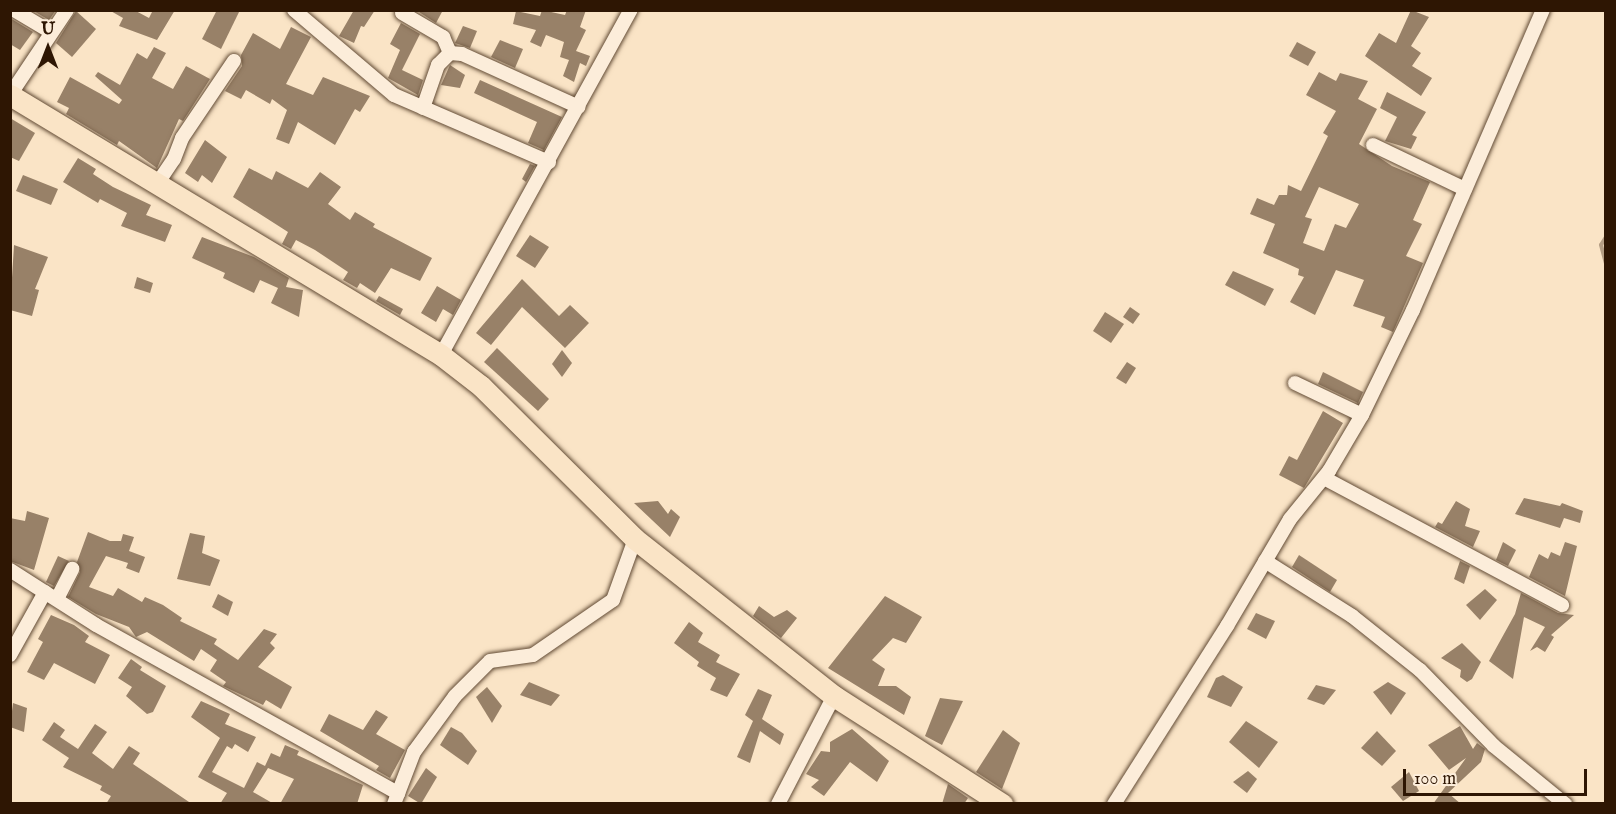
<!DOCTYPE html>
<html>
<head>
<meta charset="utf-8">
<style>
  body { margin:0 }
  #map { position:relative; width:1616px; height:814px; overflow:hidden; background:#fae4c6; font-family:"IM FELL English",serif }
  div>[style] { position:absolute }
  [style*='--x'] { left:calc(var(--x)*1px); top:calc(var(--y)*1px); width:calc(var(--w)*1px); rotate:calc(var(--a)*1deg) }
  .stream>* { height:4px; margin:-2px; padding:0 2px; transform-origin:2px; border-radius:2px; background:#b59e84 }
  .building>* { inset:0; background:#988168 }
  .roads { filter:drop-shadow(0 0 2px #614a34) drop-shadow(0 0 2px #614a34) }
  .minor>* { height:14px; margin:-7px; padding:0 7px; transform-origin:7px; border-radius:7px; background:#fcedda }
  .primary>* { height:21px; margin:-10.5px; padding:0 10.5px; transform-origin:10.5px; border-radius:10.5px; background:#fae4c6 }
  span { translate:-50% -50%; white-space:nowrap; text-align:center; line-height:1.15; -webkit-text-stroke:5px #fcedda; paint-order:stroke }
  .frame { position:absolute; inset:0; border:12px solid #2e1603; pointer-events:none }
  .north { position:absolute; left:18px; top:18px; width:60px; height:60px; -webkit-text-stroke:4px #fcedda; paint-order:stroke; rotate:0deg; font-size:16px; font-weight:700; line-height:24px; text-align:center; color:#2e1603 }
  .north::after { content:''; display:block; margin:auto; width:21px; height:27px; background:#2e1603; clip-path:polygon(50% 0,100% 100%,50% 72%,0 100%) }
  .scale { position:absolute; left:1403px; top:769px; width:184px; height:27px; box-sizing:border-box; border:3px solid #2e1603; border-top:0; padding-left:8px; font-size:18px; line-height:21px; white-space:nowrap; color:#2e1603; -webkit-text-stroke:4px #fcedda; paint-order:stroke }
</style>
</head>
<body>
<div id="map">
  <div class="stream">
    <i style="--x:1606;--y:237;--w:9;--a:122"></i>
    <i style="--x:1601;--y:245;--w:20;--a:75"></i>
  </div>
  <div class="building">
    <i style="clip-path:polygon(32px 10px,56px 10px,49px 20px)"></i>
    <i style="clip-path:polygon(109px 10px,134px 10px,149px 18px,153px 10px,175px 10px,157px 40px,119px 26px,123px 18px)"></i>
    <i style="clip-path:polygon(217px 10px,240px 10px,221px 49px,202px 39px)"></i>
    <i style="clip-path:polygon(354px 10px,375px 10px,364px 27px,361px 26px,354px 43px,339px 36px)"></i>
    <i style="clip-path:polygon(416px 10px,443px 10px,436px 23px)"></i>
    <i style="clip-path:polygon(542px 10px,565px 15px,567px 10px,586px 10px,580px 27px,586px 30px,576px 51px,590px 56px,586px 66px,580px 63px,574px 82px,563px 76px,569px 60px,560px 57px,564px 42px,546px 35px,541px 47px,530px 42px,536px 30px,513px 24px,516px 11px,540px 16px)"></i>
    <i style="clip-path:polygon(1411px 10px,1429px 17px,1411px 46px,1421px 53px,1412px 66px,1432px 78px,1421px 96px,1365px 56px,1379px 33px,1396px 43px)"></i>
    <i style="clip-path:polygon(76px 11px,96px 29px,72px 57px,56px 43px)"></i>
    <i style="clip-path:polygon(10px 18px,33px 32px,20px 50px,10px 44px)"></i>
    <i style="clip-path:polygon(401px 23px,420px 34px,402px 70px,423px 80px,418px 95px,388px 78px,400px 50px,390px 44px)"></i>
    <i style="clip-path:polygon(463px 26px,477px 31px,470px 48px,455px 43px)"></i>
    <i style="clip-path:polygon(291px 27px,311px 37px,286px 84px,313px 95px,323px 77px,370px 96px,360px 112px,355px 109px,335px 145px,298px 122px,289px 144px,276px 139px,287px 110px,272px 99px,270px 104px,246px 90px,241px 99px,225px 91px,242px 66px,241px 55px,253px 33px,280px 49px)"></i>
    <i style="clip-path:polygon(500px 40px,523px 49px,515px 68px,491px 57px)"></i>
    <i style="clip-path:polygon(1297px 42px,1316px 52px,1308px 66px,1289px 56px)"></i>
    <i style="clip-path:polygon(154px 47px,166px 53px,152px 78px,173px 89px,186px 66px,210px 79px,183px 121px,179px 119px,157px 168px,119px 141px,117px 145px,66px 114px,69px 108px,57px 102px,70px 77px,119px 104px,122px 100px,95px 76px,98px 72px,120px 85px,137px 53px,147px 59px)"></i>
    <i style="clip-path:polygon(450px 65px,465px 75px,460px 88px,441px 85px)"></i>
    <i style="clip-path:polygon(evenodd,1319px 72px,1336px 81px,1340px 73px,1368px 81px,1358px 99px,1377px 109px,1359px 144px,1392px 166px,1430px 182px,1413px 220px,1422px 224px,1406px 256px,1423px 263px,1393px 332px,1381px 327px,1385px 317px,1353px 306px,1364px 280px,1336px 270px,1315px 315px,1290px 302px,1304px 277px,1298px 275px,1299px 269px,1263px 253px,1275px 224px,1250px 214px,1257px 198px,1274px 205px,1279px 195px,1287px 195px,1288px 185px,1301px 191px,1328px 136px,1323px 133px,1336px 111px,1306px 95px,1319px 72px,1319px 187px,1359px 204px,1346px 228px,1335px 224px,1324px 251px,1303px 243px,1312px 219px,1305px 217px,1319px 187px)"></i>
    <i style="clip-path:polygon(480px 80px,562px 117px,544px 150px,528px 143px,537px 122px,474px 93px)"></i>
    <i style="clip-path:polygon(1387px 92px,1426px 112px,1412px 135px,1417px 137px,1411px 149px,1385px 141px,1397px 117px,1380px 108px)"></i>
    <i style="clip-path:polygon(10px 118px,35px 133px,19px 161px,10px 157px)"></i>
    <i style="clip-path:polygon(205px 140px,227px 157px,212px 183px,202px 175px,198px 182px,185px 173px)"></i>
    <i style="clip-path:polygon(78px 158px,96px 169px,93px 174px,113px 187px,151px 205px,146px 215px,172px 225px,165px 242px,121px 226px,127px 213px,100px 199px,98px 203px,63px 182px)"></i>
    <i style="clip-path:polygon(530px 164px,535px 166px,526px 182px,522px 179px)"></i>
    <i style="clip-path:polygon(249px 168px,272px 180px,276px 171px,308px 188px,320px 172px,341px 187px,328px 204px,350px 220px,355px 212px,375px 224px,373px 227px,432px 258px,420px 281px,391px 268px,375px 293px,360px 283px,357px 288px,343px 280px,348px 272px,315px 250px,296px 240px,291px 249px,282px 244px,288px 232px,233px 197px)"></i>
    <i style="clip-path:polygon(23px 175px,58px 189px,51px 205px,16px 191px)"></i>
    <i style="clip-path:polygon(530px 235px,549px 247px,535px 268px,516px 256px)"></i>
    <i style="clip-path:polygon(202px 237px,254px 257px,289px 278px,286px 287px,303px 290px,299px 317px,271px 303px,278px 288px,260px 280px,254px 293px,223px 278px,225px 273px,192px 258px)"></i>
    <i style="clip-path:polygon(14px 245px,48px 257px,35px 289px,39px 290px,32px 316px,10px 310px)"></i>
    <i style="clip-path:polygon(1233px 271px,1274px 289px,1265px 306px,1225px 285px)"></i>
    <i style="clip-path:polygon(137px 277px,153px 283px,150px 293px,134px 288px)"></i>
    <i style="clip-path:polygon(522px 279px,559px 316px,570px 305px,589px 323px,565px 348px,522px 307px,491px 345px,476px 333px)"></i>
    <i style="clip-path:polygon(437px 286px,461px 300px,453px 315px,443px 309px,436px 322px,421px 313px)"></i>
    <i style="clip-path:polygon(379px 296px,403px 309px,400px 315px,376px 301px)"></i>
    <i style="clip-path:polygon(1130px 307px,1140px 314px,1133px 324px,1123px 317px)"></i>
    <i style="clip-path:polygon(1105px 312px,1124px 324px,1111px 343px,1093px 331px)"></i>
    <i style="clip-path:polygon(497px 348px,549px 399px,538px 411px,484px 362px)"></i>
    <i style="clip-path:polygon(562px 350px,572px 363px,562px 377px,552px 364px)"></i>
    <i style="clip-path:polygon(1127px 362px,1136px 368px,1126px 384px,1116px 378px)"></i>
    <i style="clip-path:polygon(1323px 372px,1363px 392px,1358px 403px,1318px 384px)"></i>
    <i style="clip-path:polygon(1323px 411px,1343px 423px,1304px 488px,1279px 475px,1289px 456px,1297px 460px)"></i>
    <i style="clip-path:polygon(1524px 498px,1560px 506px,1562px 503px,1583px 511px,1580px 523px,1564px 518px,1560px 528px,1515px 514px)"></i>
    <i style="clip-path:polygon(658px 501px,668px 514px,671px 509px,680px 517px,670px 537px,634px 503px)"></i>
    <i style="clip-path:polygon(1456px 501px,1470px 509px,1465px 526px,1480px 531px,1473px 547px,1435px 527px,1438px 522px,1442px 524px)"></i>
    <i style="clip-path:polygon(27px 511px,49px 518px,34px 570px,10px 561px,10px 518px,25px 521px)"></i>
    <i style="clip-path:polygon(88px 532px,110px 541px,121px 541px,123px 534px,134px 537px,129px 551px,145px 557px,139px 573px,126px 568px,128px 563px,106px 556px,89px 587px,113px 596px,118px 588px,142px 602px,145px 597px,163px 605px,182px 618px,180px 621px,217px 639px,214px 644px,238px 660px,264px 629px,277px 634px,270px 643px,275px 648px,258px 667px,292px 687px,281px 709px,266px 700px,263px 705px,223px 686px,226px 682px,210px 671px,217px 660px,201px 649px,194px 661px,147px 632px,136px 637px,129px 627px,96px 614px,68px 597px,80px 572px,77px 562px)"></i>
    <i style="clip-path:polygon(190px 533px,205px 536px,202px 553px,220px 560px,210px 586px,177px 579px)"></i>
    <i style="clip-path:polygon(1503px 542px,1516px 550px,1508px 566px,1496px 560px)"></i>
    <i style="clip-path:polygon(1565px 542px,1577px 546px,1565px 596px,1529px 577px,1539px 554px,1548px 559px,1551px 552px,1560px 556px)"></i>
    <i style="clip-path:polygon(1299px 555px,1337px 580px,1330px 592px,1292px 567px)"></i>
    <i style="clip-path:polygon(58px 556px,69px 561px,54px 586px,46px 582px)"></i>
    <i style="clip-path:polygon(1460px 561px,1470px 566px,1464px 584px,1454px 579px)"></i>
    <i style="clip-path:polygon(1485px 589px,1497px 600px,1480px 620px,1466px 605px)"></i>
    <i style="clip-path:polygon(1521px 593px,1558px 613px,1574px 615px,1551px 635px,1554px 637px,1545px 652px,1537px 647px,1530px 651px,1545px 627px,1524px 617px,1513px 679px,1489px 661px,1515px 614px)"></i>
    <i style="clip-path:polygon(218px 594px,233px 602px,228px 616px,212px 607px)"></i>
    <i style="clip-path:polygon(885px 596px,922px 617px,906px 643px,893px 638px,872px 660px,885px 669px,878px 686px,896px 686px,911px 697px,904px 715px,828px 668px)"></i>
    <i style="clip-path:polygon(759px 606px,774px 617px,787px 610px,797px 618px,781px 638px,753px 616px)"></i>
    <i style="clip-path:polygon(1256px 613px,1275px 621px,1266px 639px,1247px 629px)"></i>
    <i style="clip-path:polygon(51px 615px,74px 625px,89px 636px,85px 642px,110px 655px,95px 684px,54px 663px,44px 680px,27px 672px,43px 642px,38px 639px)"></i>
    <i style="clip-path:polygon(689px 622px,703px 633px,698px 642px,720px 655px,716px 662px,740px 674px,727px 697px,710px 690px,716px 678px,697px 666px,699px 662px,674px 643px)"></i>
    <i style="clip-path:polygon(1462px 643px,1481px 662px,1472px 679px,1467px 682px,1460px 677px,1461px 670px,1441px 658px)"></i>
    <i style="clip-path:polygon(131px 659px,142px 667px,140px 670px,166px 686px,153px 712px,147px 714px,126px 696px,132px 687px,118px 678px)"></i>
    <i style="clip-path:polygon(1223px 675px,1243px 687px,1231px 707px,1207px 697px,1216px 678px)"></i>
    <i style="clip-path:polygon(529px 682px,560px 695px,551px 706px,520px 695px)"></i>
    <i style="clip-path:polygon(1388px 682px,1406px 693px,1391px 715px,1373px 692px)"></i>
    <i style="clip-path:polygon(1316px 685px,1336px 690px,1324px 705px,1307px 699px)"></i>
    <i style="clip-path:polygon(487px 687px,502px 706px,492px 723px,476px 697px)"></i>
    <i style="clip-path:polygon(758px 689px,772px 695px,762px 719px,784px 734px,780px 745px,760px 731px,750px 763px,737px 757px,753px 721px,745px 715px)"></i>
    <i style="clip-path:polygon(940px 698px,963px 701px,942px 745px,925px 736px)"></i>
    <i style="clip-path:polygon(201px 701px,230px 714px,225px 724px,256px 737px,248px 752px,235px 744px,232px 749px,227px 746px,212px 772px,244px 788px,257px 762px,265px 766px,271px 753px,280px 757px,285px 745px,299px 751px,297px 755px,363px 785px,357px 804px,280px 804px,294px 779px,268px 768px,253px 792px,274px 804px,220px 804px,227px 793px,198px 777px,220px 738px,191px 717px)"></i>
    <i style="clip-path:polygon(13px 703px,27px 708px,24px 732px,10px 727px)"></i>
    <i style="clip-path:polygon(376px 710px,388px 717px,376px 734px,405px 750px,390px 778px,376px 770px,379px 766px,320px 731px,329px 714px,363px 730px)"></i>
    <i style="clip-path:polygon(1246px 721px,1278px 742px,1259px 768px,1229px 742px)"></i>
    <i style="clip-path:polygon(54px 722px,65px 730px,60px 737px,78px 749px,95px 724px,107px 732px,92px 753px,113px 769px,129px 746px,140px 753px,133px 764px,192px 804px,106px 804px,111px 796px,100px 790px,102px 786px,63px 767px,69px 758px,42px 740px)"></i>
    <i style="clip-path:polygon(1460px 726px,1473px 749px,1477px 743px,1485px 749px,1481px 762px,1448px 793px,1461px 804px,1433px 804px,1466px 758px,1449px 770px,1428px 745px)"></i>
    <i style="clip-path:polygon(451px 727px,462px 733px,477px 751px,468px 765px,440px 745px)"></i>
    <i style="clip-path:polygon(852px 729px,889px 761px,877px 782px,850px 762px,824px 796px,811px 787px,819px 780px,806px 774px,821px 751px,830px 752px,830px 742px)"></i>
    <i style="clip-path:polygon(1003px 730px,1020px 743px,1002px 789px,976px 772px)"></i>
    <i style="clip-path:polygon(1377px 731px,1396px 751px,1382px 766px,1361px 748px)"></i>
    <i style="clip-path:polygon(426px 768px,437px 777px,421px 804px,408px 796px)"></i>
    <i style="clip-path:polygon(1248px 771px,1257px 779px,1247px 793px,1233px 782px)"></i>
    <i style="clip-path:polygon(1409px 772px,1419px 791px,1403px 801px,1391px 787px)"></i>
    <i style="clip-path:polygon(948px 784px,968px 798px,964px 804px,942px 804px)"></i>
  </div>
  <div class="roads">
    <div class="minor">
      <i style="--x:14;--y:10;--w:43;--a:30.7"></i>
      <i style="--x:294;--y:10;--w:131;--a:40.4"></i>
      <i style="--x:394;--y:95;--w:169;--a:23.4"></i>
      <i style="--x:402;--y:13;--w:48;--a:30.3"></i>
      <i style="--x:443;--y:37;--w:17;--a:66"></i>
      <i style="--x:10;--y:95;--w:102;--a:-56.2"></i>
      <i style="--x:423;--y:108;--w:46;--a:-70.8"></i>
      <i style="--x:438;--y:65;--w:17;--a:-45"></i>
      <i style="--x:450;--y:53;--w:12;--a:5"></i>
      <i style="--x:462;--y:54;--w:128;--a:24.4"></i>
      <i style="--x:1373;--y:145;--w:102;--a:25.6"></i>
      <i style="--x:157;--y:184;--w:30;--a:-56"></i>
      <i style="--x:174;--y:159;--w:22;--a:-69"></i>
      <i style="--x:182;--y:138;--w:93;--a:-56"></i>
      <i style="--x:441;--y:355;--w:394;--a:-61.2"></i>
      <i style="--x:1295;--y:383;--w:74;--a:25.5"></i>
      <i style="--x:1324;--y:478;--w:270;--a:28.1"></i>
      <i style="--x:1265;--y:561;--w:103;--a:32.3"></i>
      <i style="--x:1352;--y:616;--w:87;--a:38.5"></i>
      <i style="--x:1420;--y:670;--w:106;--a:45.8"></i>
      <i style="--x:1494;--y:746;--w:92;--a:39.2"></i>
      <i style="--x:10;--y:570;--w:102;--a:32.6"></i>
      <i style="--x:96;--y:625;--w:346;--a:29.1"></i>
      <i style="--x:57;--y:599;--w:34;--a:-63"></i>
      <i style="--x:10;--y:655;--w:72;--a:-60.9"></i>
      <i style="--x:394;--y:804;--w:56;--a:-69"></i>
      <i style="--x:414;--y:752;--w:69;--a:-53.8"></i>
      <i style="--x:455;--y:696;--w:49;--a:-45"></i>
      <i style="--x:490;--y:661;--w:43;--a:-7.9"></i>
      <i style="--x:533;--y:655;--w:97;--a:-34.5"></i>
      <i style="--x:613;--y:600;--w:65;--a:-70.2"></i>
      <i style="--x:778;--y:804;--w:122;--a:-62.6"></i>
      <i style="--x:1114;--y:804;--w:211;--a:-57.6"></i>
      <i style="--x:1227;--y:626;--w:124;--a:-59.5"></i>
      <i style="--x:1290;--y:519;--w:62;--a:-50.9"></i>
      <i style="--x:1329;--y:471;--w:65;--a:-59.5"></i>
      <i style="--x:1362;--y:415;--w:117;--a:-64.1"></i>
      <i style="--x:1413;--y:310;--w:327;--a:-66.6"></i>
    </div>
    <div class="primary">
      <i style="--x:10;--y:95;--w:503;--a:31.1"></i>
      <i style="--x:441;--y:355;--w:51;--a:37.8"></i>
      <i style="--x:481;--y:386;--w:217;--a:44.8"></i>
      <i style="--x:635;--y:539;--w:253;--a:38.3"></i>
      <i style="--x:834;--y:696;--w:200;--a:32.7"></i>
    </div>
  </div>
  <div class="frame"></div>
  <div class="north">U</div>
  <div class="scale">100 m</div>
</div>
</body>
</html>
